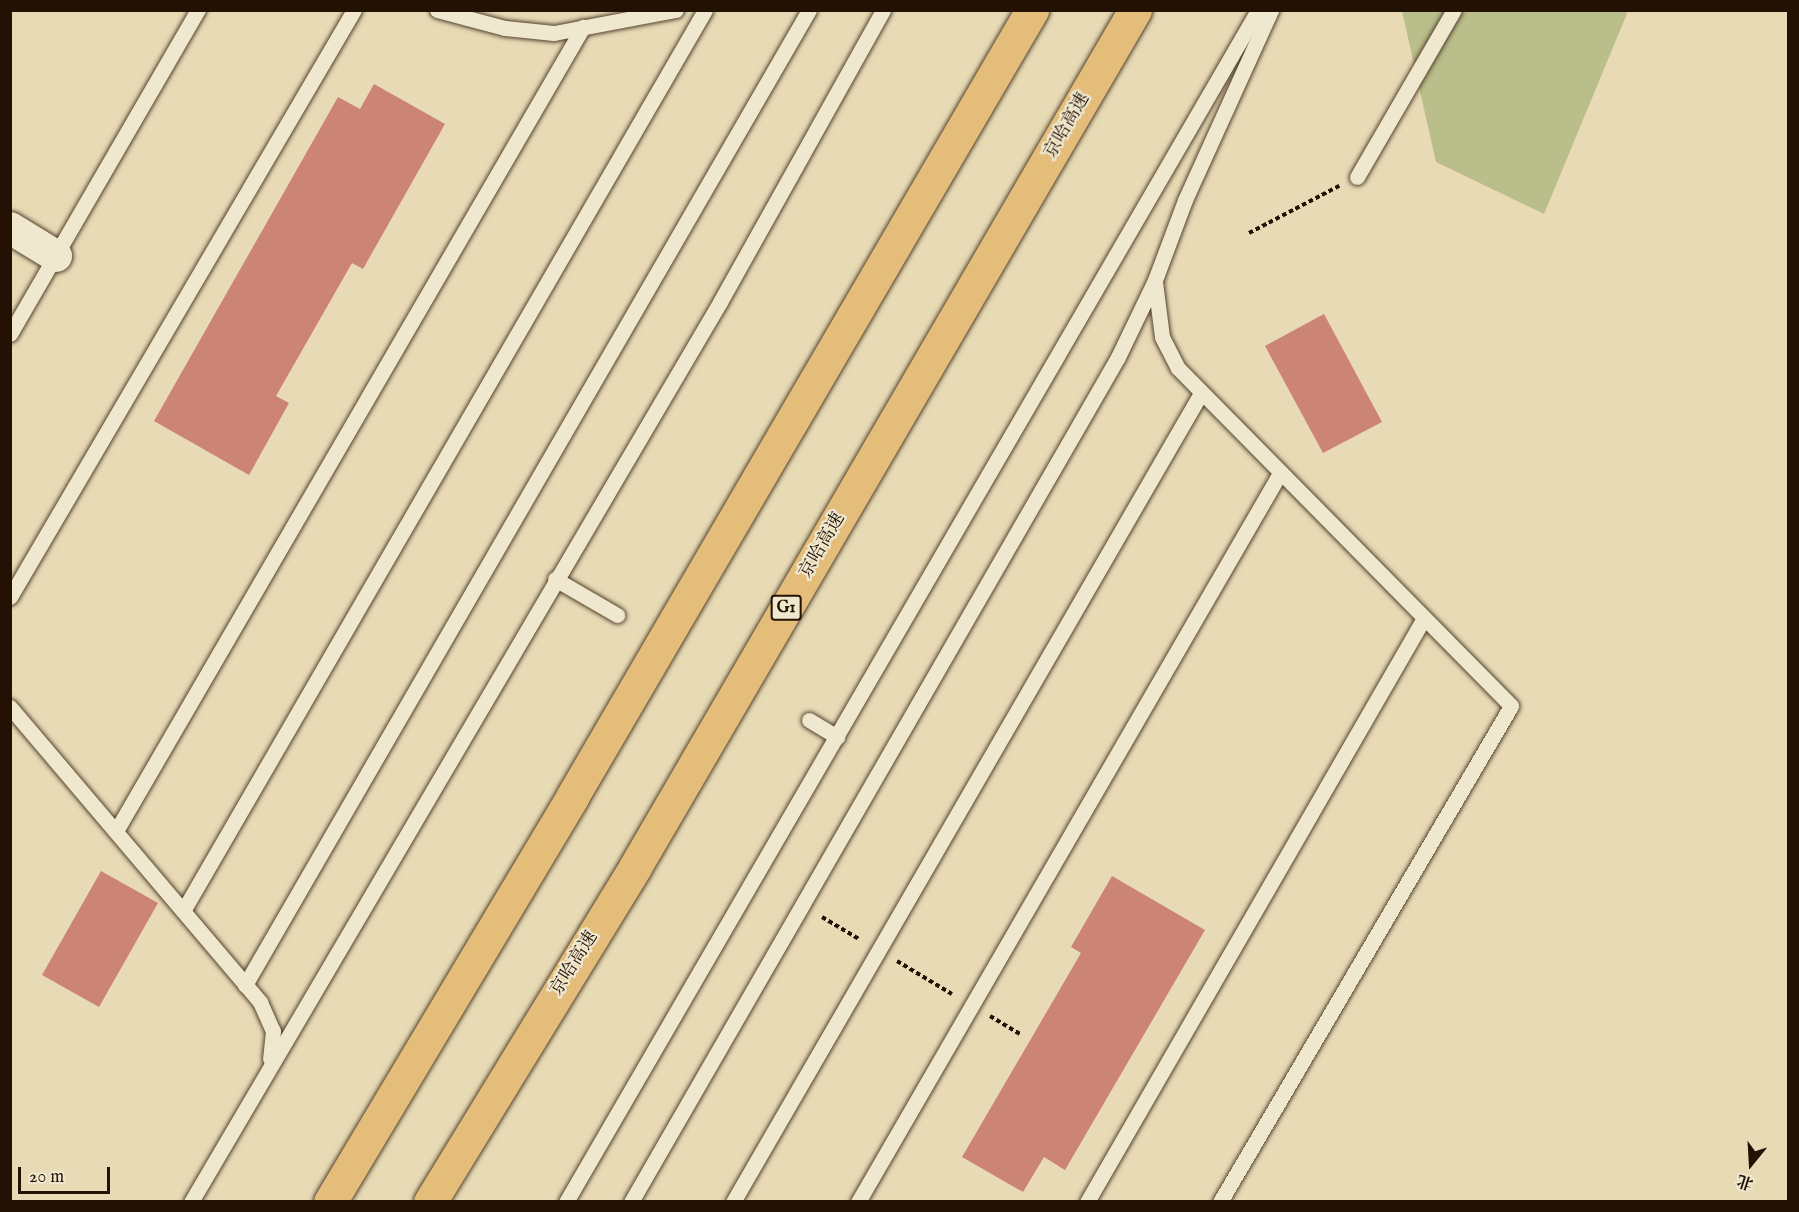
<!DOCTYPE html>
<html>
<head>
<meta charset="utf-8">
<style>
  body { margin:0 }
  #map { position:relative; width:1799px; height:1212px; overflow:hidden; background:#e7dab4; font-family:"IM FELL English","Noto Serif SC",serif }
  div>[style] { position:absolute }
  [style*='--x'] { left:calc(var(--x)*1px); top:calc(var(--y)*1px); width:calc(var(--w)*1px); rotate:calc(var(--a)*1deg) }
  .green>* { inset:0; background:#b9be8a }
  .building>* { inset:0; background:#cc8476 }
  .path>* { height:4px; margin-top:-2px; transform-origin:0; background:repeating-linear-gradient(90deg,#231103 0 4.5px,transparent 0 7.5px) }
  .roads { filter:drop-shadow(0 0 2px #54432f) drop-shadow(0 0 2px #54432f) }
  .service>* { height:15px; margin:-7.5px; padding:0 7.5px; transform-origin:7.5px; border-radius:7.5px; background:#efe7ce }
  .minor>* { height:32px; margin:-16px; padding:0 16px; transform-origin:16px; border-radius:16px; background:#efe7ce }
  .motorway>* { height:33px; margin:-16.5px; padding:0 16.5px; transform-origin:16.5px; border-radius:16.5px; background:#e4bd7a }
  span { translate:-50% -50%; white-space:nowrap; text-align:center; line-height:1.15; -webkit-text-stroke:4.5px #efe7ce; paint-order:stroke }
  .shield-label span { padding:2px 4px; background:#efe7ce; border:2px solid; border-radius:4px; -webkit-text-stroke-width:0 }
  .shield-label { font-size:16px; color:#231103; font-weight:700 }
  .street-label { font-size:18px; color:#231103 }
  .frame { position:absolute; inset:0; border:12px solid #231103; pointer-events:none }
  .north { position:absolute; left:1721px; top:1134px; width:60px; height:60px; -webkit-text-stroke:4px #efe7ce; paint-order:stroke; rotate:198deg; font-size:16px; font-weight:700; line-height:24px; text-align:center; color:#231103 }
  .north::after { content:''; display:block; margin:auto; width:21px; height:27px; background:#231103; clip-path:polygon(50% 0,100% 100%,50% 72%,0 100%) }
  .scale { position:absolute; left:18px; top:1167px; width:92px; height:27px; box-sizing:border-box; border:3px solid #231103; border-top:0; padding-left:8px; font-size:18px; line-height:21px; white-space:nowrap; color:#231103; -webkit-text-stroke:4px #efe7ce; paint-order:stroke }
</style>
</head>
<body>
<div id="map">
  <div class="green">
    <i style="clip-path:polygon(1402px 11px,1628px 11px,1544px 214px,1436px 162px)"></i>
  </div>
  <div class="building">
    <i style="clip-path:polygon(374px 84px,445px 124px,363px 269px,352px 263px,276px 396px,289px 403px,249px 475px,154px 421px,338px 97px,360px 109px)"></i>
    <i style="clip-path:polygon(1324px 314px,1382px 422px,1323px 453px,1265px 346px)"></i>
    <i style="clip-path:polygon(101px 871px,158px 903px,99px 1007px,42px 975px)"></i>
    <i style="clip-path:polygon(1112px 876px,1205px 930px,1065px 1170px,1044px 1157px,1023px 1192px,962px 1157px,1081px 953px,1071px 947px)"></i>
  </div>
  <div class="path">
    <i style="--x:1249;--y:233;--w:102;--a:-27.6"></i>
    <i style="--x:822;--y:917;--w:43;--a:30.7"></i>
    <i style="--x:897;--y:961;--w:64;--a:31"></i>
    <i style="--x:990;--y:1016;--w:35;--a:31"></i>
  </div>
  <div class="roads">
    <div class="service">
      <i style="--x:437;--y:10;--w:70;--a:14.8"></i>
      <i style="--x:505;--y:28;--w:49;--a:5.8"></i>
      <i style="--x:554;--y:33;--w:124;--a:-10.7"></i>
      <i style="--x:1357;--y:177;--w:193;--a:-59.9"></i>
      <i style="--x:1155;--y:282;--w:55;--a:82.7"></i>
      <i style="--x:1162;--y:337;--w:35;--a:63"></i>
      <i style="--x:1178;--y:368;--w:474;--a:45.4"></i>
      <i style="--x:1511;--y:706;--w:575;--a:120.4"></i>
      <i style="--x:10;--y:334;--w:375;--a:-59.9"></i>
      <i style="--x:555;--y:579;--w:72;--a:30.1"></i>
      <i style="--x:10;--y:597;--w:680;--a:-59.63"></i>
      <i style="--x:10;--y:707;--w:387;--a:49.7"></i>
      <i style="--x:260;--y:1002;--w:32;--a:66"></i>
      <i style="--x:273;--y:1031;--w:28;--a:96"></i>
      <i style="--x:809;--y:720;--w:33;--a:31"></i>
      <i style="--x:116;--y:831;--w:930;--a:-59.85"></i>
      <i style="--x:183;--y:911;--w:1041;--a:-59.91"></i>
      <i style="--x:245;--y:985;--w:1126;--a:-59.95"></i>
      <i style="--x:191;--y:1202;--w:1044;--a:-59.55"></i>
      <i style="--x:720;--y:302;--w:334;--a:-60.8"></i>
      <i style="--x:566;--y:1202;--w:1378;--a:-59.86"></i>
      <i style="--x:631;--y:1202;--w:975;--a:-60.04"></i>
      <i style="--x:1118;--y:357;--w:85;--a:-64.3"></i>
      <i style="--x:1155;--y:280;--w:85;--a:-69.4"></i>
      <i style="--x:1185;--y:200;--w:209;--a:-65.6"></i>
      <i style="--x:733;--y:1202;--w:935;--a:-59.95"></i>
      <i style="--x:858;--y:1202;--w:842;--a:-59.93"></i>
      <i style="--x:1087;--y:1202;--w:674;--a:-60.01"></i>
    </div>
    <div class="minor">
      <i style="--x:10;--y:228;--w:54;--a:31.3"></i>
    </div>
    <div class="motorway">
      <i style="--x:330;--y:1202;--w:472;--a:-59.1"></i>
      <i style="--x:572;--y:797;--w:912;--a:-59.69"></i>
      <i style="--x:430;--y:1202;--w:393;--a:-58.5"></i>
      <i style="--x:635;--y:867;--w:992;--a:-59.74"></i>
    </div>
  </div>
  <div class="shield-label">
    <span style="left:786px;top:608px">G1</span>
  </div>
  <div class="street-label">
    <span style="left:1068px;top:126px;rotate:-60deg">京哈高速</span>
    <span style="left:823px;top:546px;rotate:-60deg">京哈高速</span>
    <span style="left:575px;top:964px;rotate:-58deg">京哈高速</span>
  </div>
  <div class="frame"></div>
  <div class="north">北</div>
  <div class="scale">20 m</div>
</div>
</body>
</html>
